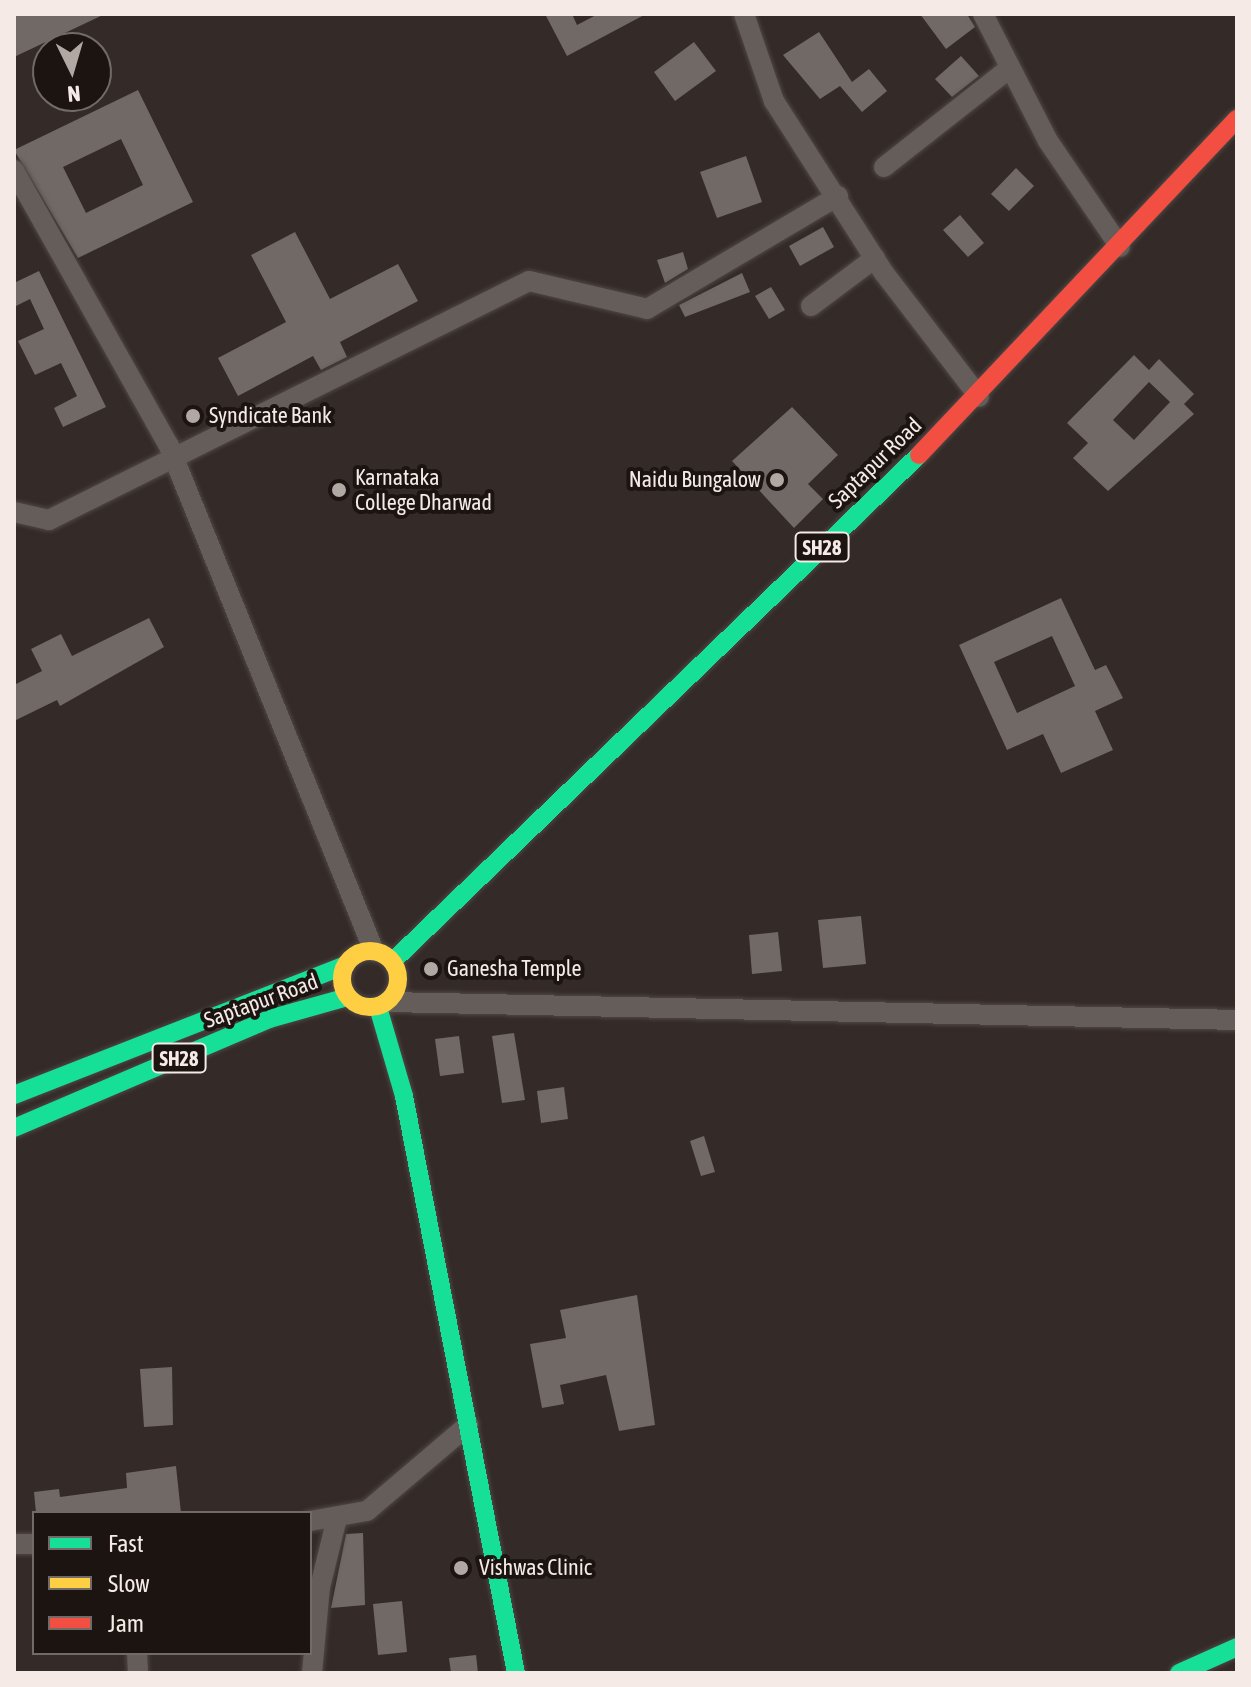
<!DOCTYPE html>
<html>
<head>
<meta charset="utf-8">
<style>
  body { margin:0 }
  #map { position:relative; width:1251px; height:1687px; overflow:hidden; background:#342b28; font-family:"Asap Condensed",sans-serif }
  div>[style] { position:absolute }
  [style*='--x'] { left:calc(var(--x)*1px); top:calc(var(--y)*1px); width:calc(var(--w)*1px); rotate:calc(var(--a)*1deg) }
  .building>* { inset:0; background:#716966 }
  .roads { filter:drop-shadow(0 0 2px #4f4744) drop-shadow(0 0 2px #4f4744) }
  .street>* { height:20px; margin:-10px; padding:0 10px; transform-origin:10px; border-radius:10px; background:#645d5a }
  .fast>* { height:18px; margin:-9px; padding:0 9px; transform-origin:9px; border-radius:9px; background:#16e098 }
  .slow>* { height:18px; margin:-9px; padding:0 9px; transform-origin:9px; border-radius:9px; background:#ffcf43 }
  .slow>.ring { margin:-9px; padding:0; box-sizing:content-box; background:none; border:18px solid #ffcf43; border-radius:50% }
  .jam>* { height:18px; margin:-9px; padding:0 9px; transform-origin:9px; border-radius:9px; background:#f24e42 }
  .dots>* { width:22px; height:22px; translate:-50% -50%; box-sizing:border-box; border:4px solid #1b1411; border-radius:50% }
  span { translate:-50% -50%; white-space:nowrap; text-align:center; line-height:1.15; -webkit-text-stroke:8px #1b1411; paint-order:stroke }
  .shield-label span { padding:2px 6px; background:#1b1411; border:2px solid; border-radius:6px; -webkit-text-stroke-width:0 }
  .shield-label { font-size:20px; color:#f5eae5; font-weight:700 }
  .poi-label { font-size:22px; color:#f5eae5 }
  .left { translate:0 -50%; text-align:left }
  .right { translate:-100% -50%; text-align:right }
  .street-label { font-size:22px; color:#f5eae5 }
  .frame { position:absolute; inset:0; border:16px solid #f5eae5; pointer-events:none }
  .legend { position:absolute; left:32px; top:1511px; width:280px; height:144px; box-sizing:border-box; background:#1b1411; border:2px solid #726a66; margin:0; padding:10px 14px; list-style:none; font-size:24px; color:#f5eae5 }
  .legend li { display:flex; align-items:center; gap:16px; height:40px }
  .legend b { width:40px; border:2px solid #726a66 }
  .north { position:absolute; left:32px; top:32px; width:80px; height:80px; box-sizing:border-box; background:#1b1411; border:2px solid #726a66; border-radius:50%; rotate:175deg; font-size:22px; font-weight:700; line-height:32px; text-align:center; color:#f5eae5 }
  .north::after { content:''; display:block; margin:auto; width:28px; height:36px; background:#b1a7a3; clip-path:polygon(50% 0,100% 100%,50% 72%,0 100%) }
</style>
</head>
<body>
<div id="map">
  <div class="building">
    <i style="clip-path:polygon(14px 14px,105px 14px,14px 57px)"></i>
    <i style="clip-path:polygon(545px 14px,572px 14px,577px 25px,598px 14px,646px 14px,567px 56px)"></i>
    <i style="clip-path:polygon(920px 14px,967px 14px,975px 27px,946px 49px)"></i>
    <i style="clip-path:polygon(819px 32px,852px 82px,869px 69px,887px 91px,862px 112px,840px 86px,820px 99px,783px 55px)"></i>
    <i style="clip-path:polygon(694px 42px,716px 71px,675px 101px,654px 72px)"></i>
    <i style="clip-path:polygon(961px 56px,979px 76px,952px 97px,935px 79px)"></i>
    <i style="clip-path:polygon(evenodd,138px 90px,193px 202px,78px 258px,14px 150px,138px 90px,121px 139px,143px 185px,86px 213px,63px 167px,121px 139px)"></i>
    <i style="clip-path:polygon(746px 156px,762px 202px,717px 218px,700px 172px)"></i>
    <i style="clip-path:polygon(1016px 168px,1034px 186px,1009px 211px,991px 194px)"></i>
    <i style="clip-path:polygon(960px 215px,984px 243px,968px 257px,943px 230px)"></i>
    <i style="clip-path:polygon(823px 227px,834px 247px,800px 266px,789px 246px)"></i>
    <i style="clip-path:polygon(295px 232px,330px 299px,398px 264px,418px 301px,340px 342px,347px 357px,321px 370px,313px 356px,238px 396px,218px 358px,286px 322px,251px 255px)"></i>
    <i style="clip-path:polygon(683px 252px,688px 269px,665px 283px,657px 260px)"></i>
    <i style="clip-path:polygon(39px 271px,106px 407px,63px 427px,54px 408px,77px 396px,61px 363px,35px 375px,18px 341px,44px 329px,30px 299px,14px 307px,14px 283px)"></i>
    <i style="clip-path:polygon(742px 273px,750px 292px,685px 317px,679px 305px)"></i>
    <i style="clip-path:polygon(771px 287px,785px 310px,769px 319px,755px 296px)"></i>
    <i style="clip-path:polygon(evenodd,1134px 355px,1149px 370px,1159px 359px,1194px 394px,1184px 404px,1194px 414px,1108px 491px,1073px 458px,1088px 443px,1067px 423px,1134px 355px,1149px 382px,1170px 402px,1134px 440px,1113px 420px,1149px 382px)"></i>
    <i style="clip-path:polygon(792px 407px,838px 455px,808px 484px,823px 499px,794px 528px,732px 461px)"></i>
    <i style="clip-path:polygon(evenodd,1061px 598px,1095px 670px,1106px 665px,1123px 698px,1095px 711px,1113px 750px,1061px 773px,1043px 734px,1007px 750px,959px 645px,1061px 598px,1052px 636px,1075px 686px,1017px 713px,994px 662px,1052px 636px)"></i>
    <i style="clip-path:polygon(149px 618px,164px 647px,60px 706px,57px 700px,14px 721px,14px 685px,42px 671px,31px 649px,61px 634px,72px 656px)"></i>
    <i style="clip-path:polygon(861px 916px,866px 964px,823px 968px,818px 920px)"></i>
    <i style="clip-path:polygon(778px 932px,782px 971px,752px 974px,749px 935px)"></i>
    <i style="clip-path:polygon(514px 1033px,525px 1100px,502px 1103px,492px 1036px)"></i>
    <i style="clip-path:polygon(459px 1036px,464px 1073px,440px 1076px,435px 1039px)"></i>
    <i style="clip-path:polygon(564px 1087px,568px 1119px,541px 1123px,537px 1091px)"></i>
    <i style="clip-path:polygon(704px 1136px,715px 1172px,701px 1176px,690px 1141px)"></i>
    <i style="clip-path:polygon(637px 1295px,655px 1425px,619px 1431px,606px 1375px,560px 1385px,564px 1404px,542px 1408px,530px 1344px,566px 1338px,560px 1310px)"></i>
    <i style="clip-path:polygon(172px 1367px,173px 1425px,144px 1427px,140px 1369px)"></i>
    <i style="clip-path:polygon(176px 1466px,181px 1513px,36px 1513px,34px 1492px,59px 1489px,60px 1497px,127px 1488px,126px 1473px)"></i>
    <i style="clip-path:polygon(363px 1533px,365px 1605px,331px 1608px,346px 1534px)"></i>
    <i style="clip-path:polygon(402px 1601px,407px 1652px,378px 1655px,373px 1604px)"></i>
    <i style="clip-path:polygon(476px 1655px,478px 1673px,451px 1673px,449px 1658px)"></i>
  </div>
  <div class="roads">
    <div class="street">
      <i style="--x:744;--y:14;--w:92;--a:71"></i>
      <i style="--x:774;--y:101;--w:204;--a:57.4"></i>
      <i style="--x:884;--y:273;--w:156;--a:52.5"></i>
      <i style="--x:983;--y:14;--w:143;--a:62.9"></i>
      <i style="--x:1048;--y:141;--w:128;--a:55.8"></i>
      <i style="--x:884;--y:167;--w:160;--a:-38.2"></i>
      <i style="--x:14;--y:170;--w:317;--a:60.7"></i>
      <i style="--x:169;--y:446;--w:545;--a:67.91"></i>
      <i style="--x:811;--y:306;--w:80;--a:-36.9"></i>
      <i style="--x:14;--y:512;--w:36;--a:13"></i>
      <i style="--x:49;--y:520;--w:536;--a:-26.47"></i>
      <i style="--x:529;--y:281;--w:121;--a:13.3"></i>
      <i style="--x:647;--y:309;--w:222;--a:-30.6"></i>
      <i style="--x:388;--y:1002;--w:849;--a:1.21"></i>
      <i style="--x:310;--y:1521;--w:58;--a:-10"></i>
      <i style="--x:367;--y:1511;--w:133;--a:-40.4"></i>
      <i style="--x:14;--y:1544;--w:20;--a:0"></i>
      <i style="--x:137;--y:1653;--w:20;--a:87"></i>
      <i style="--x:312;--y:1673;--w:86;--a:-84.7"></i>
      <i style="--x:320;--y:1587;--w:71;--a:-76.2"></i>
    </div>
    <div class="fast">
      <i style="--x:393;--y:961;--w:730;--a:-43.89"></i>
      <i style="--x:378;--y:1007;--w:93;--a:73.7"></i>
      <i style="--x:404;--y:1096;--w:588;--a:79.02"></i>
      <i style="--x:14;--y:1095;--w:356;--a:-21.4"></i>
      <i style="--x:14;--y:1128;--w:277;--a:-23.1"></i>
      <i style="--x:269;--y:1019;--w:82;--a:-15.6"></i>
      <i style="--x:1179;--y:1673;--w:64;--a:-24.1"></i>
    </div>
    <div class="slow">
      <i class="ring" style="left:342px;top:951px;width:38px;height:38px"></i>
    </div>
    <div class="jam">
      <i style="--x:919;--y:455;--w:463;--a:-46.6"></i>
    </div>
  </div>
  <div class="dots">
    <i style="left:193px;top:416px;background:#b1a7a3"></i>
    <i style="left:777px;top:480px;background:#b1a7a3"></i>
    <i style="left:339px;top:490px;background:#b1a7a3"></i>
    <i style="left:431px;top:969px;background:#b1a7a3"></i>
    <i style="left:461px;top:1568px;background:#b1a7a3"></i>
  </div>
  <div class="shield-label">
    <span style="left:822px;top:547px">SH28</span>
    <span style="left:179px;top:1058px">SH28</span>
  </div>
  <div class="poi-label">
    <span class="left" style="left:209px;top:416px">Syndicate Bank</span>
    <span class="left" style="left:355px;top:490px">Karnataka<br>College Dharwad</span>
    <span class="right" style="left:761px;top:480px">Naidu Bungalow</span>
    <span class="left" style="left:447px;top:969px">Ganesha Temple</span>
    <span class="left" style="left:479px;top:1568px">Vishwas Clinic</span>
  </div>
  <div class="street-label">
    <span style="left:875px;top:463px;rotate:-44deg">Saptapur Road</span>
    <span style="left:261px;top:1001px;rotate:-20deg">Saptapur Road</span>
  </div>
  <div class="frame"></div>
  <ul class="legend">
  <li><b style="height:10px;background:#16e098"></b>Fast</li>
  <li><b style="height:10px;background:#ffcf43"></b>Slow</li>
  <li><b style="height:10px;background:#f24e42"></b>Jam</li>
  </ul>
  <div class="north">N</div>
</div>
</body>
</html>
